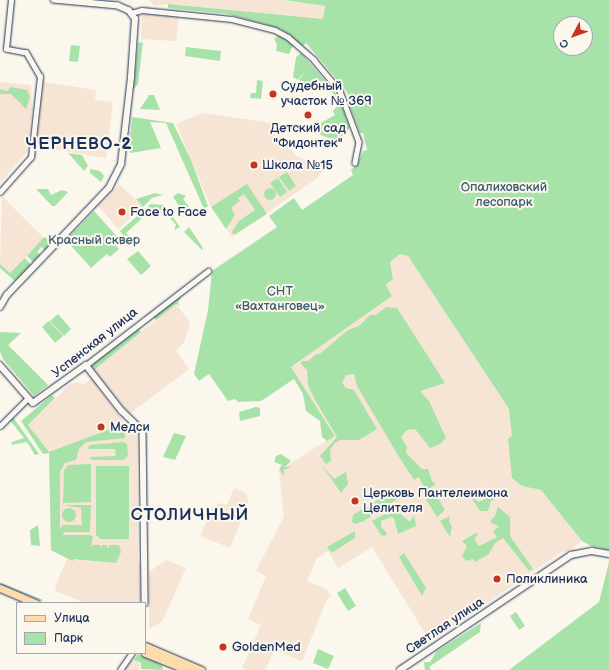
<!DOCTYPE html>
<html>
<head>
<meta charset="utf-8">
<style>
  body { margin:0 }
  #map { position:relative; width:609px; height:670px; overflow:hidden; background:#fbf7ec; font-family:"Balsamiq Sans",sans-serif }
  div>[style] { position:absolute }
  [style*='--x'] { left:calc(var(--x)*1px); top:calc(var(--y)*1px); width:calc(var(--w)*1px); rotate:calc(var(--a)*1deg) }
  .built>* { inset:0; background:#f6e5d4 }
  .green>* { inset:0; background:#a7e3a9 }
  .round { border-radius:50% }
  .stream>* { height:1px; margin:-0.5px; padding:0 0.5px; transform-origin:0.5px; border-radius:0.5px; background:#85d6dc }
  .roads { filter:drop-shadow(0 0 1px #1b2f5e) drop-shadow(0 0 1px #1b2f5e) }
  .minor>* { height:4.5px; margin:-2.25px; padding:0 2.25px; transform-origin:2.25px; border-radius:2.25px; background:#fbf7ec }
  .tertiary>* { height:5.5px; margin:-2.75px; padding:0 2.75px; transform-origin:2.75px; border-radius:2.75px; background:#fbf7ec }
  .primary>* { height:7px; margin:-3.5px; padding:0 3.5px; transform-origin:3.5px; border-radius:3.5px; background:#fddcac }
  .dots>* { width:11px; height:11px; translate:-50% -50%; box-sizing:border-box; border:2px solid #fbf7ec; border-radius:50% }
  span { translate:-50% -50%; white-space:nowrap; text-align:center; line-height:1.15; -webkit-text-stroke:4px #fbf7ec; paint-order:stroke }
  .poi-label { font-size:13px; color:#1b2f5e }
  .left { translate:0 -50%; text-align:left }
  .park-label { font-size:13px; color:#3e5c71 }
  .street-label { font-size:13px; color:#1b2f5e }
  .district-label { font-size:17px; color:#1b2f5e; font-weight:700; letter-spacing:1px }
  .legend { position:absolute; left:16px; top:602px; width:130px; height:52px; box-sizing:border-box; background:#fbf7ec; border:1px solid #a1a7b3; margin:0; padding:5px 7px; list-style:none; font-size:12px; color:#1b2f5e }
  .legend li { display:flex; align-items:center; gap:8px; height:20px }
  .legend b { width:20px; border:1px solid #a1a7b3 }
  .north { position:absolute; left:553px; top:16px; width:40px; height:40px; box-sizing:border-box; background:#fbf7ec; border:1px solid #a1a7b3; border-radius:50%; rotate:229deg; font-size:11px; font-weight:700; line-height:16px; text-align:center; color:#1b2f5e }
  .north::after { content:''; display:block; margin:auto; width:14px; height:18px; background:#c8321e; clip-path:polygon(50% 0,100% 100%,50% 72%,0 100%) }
</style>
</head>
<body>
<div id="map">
  <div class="built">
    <i style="clip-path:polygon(150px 0,284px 0,325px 6px,323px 19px,168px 4px,154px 6px)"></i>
    <i style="clip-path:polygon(147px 13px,179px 16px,176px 41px,141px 39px,142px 16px)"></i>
    <i style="clip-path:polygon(0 82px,31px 85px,32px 110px,27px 152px,0 183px)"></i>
    <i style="clip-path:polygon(43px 82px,96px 90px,95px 100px,113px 102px,106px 158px,35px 146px)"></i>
    <i style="clip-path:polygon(202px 113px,271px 123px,295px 155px,324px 170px,316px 179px,232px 237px,211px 207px,176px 124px)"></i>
    <i style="clip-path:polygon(119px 184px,143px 207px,118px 229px,98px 206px)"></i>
    <i style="clip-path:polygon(2px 196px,44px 238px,10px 274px,0 264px)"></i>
    <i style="clip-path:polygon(400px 254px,408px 256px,509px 409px,522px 486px,541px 490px,582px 541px,570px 550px,560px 553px,452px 627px,447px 620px,425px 633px,372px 547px,338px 568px,328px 551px,317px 558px,307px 581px,326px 589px,331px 596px,327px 599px,302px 661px,274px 650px,265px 670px,247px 670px,242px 668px,261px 625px,248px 619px,266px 576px,256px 571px,284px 516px,279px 471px,335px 435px,291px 367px,392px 296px,386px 285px,393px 279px,390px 262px)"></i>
    <i style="clip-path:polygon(176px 304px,190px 322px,184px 343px,176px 350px,189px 369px,129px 414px,94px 370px)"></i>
    <i style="clip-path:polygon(92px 378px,125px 424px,129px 422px,137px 433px,138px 561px,142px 568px,142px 603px,85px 603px,56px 591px,55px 586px,67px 559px,51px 550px,49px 453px,28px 425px,70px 384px,78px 382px,84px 385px)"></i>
    <i style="clip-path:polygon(234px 488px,247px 494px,248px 503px,230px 548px,200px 536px,212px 507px,220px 503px,227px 505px)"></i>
    <i style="clip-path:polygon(166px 560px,186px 568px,162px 622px,149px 629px,149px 572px)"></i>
    <i style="clip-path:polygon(125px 657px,141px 664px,138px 670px,118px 670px)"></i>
  </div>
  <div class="green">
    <i style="clip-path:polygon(evenodd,284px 0,609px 0,609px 550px,591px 546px,582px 541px,541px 490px,522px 486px,512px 478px,508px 439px,512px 436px,509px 409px,408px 256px,400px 254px,390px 262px,393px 279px,386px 285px,392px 296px,291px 367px,335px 436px,327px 441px,322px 437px,320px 421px,306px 411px,303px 394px,294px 379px,261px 401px,238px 402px,235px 399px,228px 401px,209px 374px,199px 381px,194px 374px,208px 310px,212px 271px,277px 227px,269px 216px,294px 198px,302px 210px,353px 175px,351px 170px,358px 163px,363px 151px,367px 150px,363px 133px,360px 133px,347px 99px,350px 98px,345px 89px,306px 43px,303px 46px,281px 29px,228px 14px,168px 8px,168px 4px,323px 19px,325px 6px,284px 0,561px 24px,585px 24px,585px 48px,561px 48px,561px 24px)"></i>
    <i style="clip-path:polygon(279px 35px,293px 45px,289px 54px,276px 51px,277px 45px,274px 39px)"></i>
    <i style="clip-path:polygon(143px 42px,138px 84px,133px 90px,138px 43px)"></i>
    <i style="clip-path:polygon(71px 45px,80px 46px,78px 62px,69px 61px)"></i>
    <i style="clip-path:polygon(186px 47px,221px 51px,220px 61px,185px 56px)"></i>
    <i style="clip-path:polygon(301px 53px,327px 83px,329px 82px,339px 99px,350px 128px,336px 141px,304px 128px,308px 127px,310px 129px,335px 115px,333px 111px,337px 106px,326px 85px,316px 84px,310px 88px,299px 80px,305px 71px,298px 80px,293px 77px,296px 57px)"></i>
    <i style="clip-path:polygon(257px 80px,263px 81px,261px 99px,250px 98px,251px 93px,256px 93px)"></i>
    <i style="clip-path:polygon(11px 87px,27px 90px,30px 97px,26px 109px,11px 94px,0 94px,0 89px,7px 91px)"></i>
    <i style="clip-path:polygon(149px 95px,154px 95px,160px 110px,140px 109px)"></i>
    <i style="clip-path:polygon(132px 117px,173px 123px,191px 160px,208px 206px,204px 209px,166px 123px,150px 122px,161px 148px,131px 153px,129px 151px)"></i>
    <i style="clip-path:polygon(68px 153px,82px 155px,88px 166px,84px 171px)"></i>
    <i style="clip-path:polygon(90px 169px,100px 171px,104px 176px,101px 182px,90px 173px)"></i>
    <i style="clip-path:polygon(287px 172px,296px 186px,289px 191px,279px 177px)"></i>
    <i style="clip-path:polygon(278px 178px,287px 192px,280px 197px,270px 183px)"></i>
    <i style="clip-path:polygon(247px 184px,267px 214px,234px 235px,232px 232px,239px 221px,255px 210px,244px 194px,238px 198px,240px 201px,231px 208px,235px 215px,226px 229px,211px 207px)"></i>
    <i class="round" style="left:264px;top:188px;width:12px;height:12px"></i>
    <i style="clip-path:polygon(36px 189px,48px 189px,51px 195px,62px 190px,68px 192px,55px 206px,52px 206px)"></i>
    <i style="clip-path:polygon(155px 193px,163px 195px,152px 198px,143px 207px,136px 199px)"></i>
    <i style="clip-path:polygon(178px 193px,186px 196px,183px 199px,193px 212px,187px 217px,173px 197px)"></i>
    <i style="clip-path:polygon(151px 204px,164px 205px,180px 227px,174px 230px,176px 225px,164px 211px,161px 213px,158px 210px,154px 213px,151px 210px,126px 233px,131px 238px,134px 235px,137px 238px,128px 242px,120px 231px)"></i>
    <i style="clip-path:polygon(94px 211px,121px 241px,116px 246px,119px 249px,110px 257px,107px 254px,91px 268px,66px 240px)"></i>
    <i style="clip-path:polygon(189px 227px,203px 248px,202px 250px,184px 232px)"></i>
    <i style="clip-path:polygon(44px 237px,53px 241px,45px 250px,41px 247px,37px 252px,40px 255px,33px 262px,27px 256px)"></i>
    <i style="clip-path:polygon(138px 251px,151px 266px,141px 275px,127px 259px)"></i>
    <i style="clip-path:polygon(25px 258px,31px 265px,15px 281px,0 268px,0 264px,10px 273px)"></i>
    <i style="clip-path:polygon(182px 294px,178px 303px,180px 306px,176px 304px,156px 320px,152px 316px)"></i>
    <i style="clip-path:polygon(386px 307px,397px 308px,445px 383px,420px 391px,429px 401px,446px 438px,440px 444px,430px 448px,415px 429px,407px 430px,401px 437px,407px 447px,406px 453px,422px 469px,428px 469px,432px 481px,436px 484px,426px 491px,419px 477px,414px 480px,399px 457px,357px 386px,354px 374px,346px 375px,342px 383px,346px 388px,354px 390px,377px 429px,359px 440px,340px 440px,335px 443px,330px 450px,331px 461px,326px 464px,320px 456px,337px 437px,315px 400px,308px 385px,307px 370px,301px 364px,302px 361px,308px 361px,315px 355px,321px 353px,348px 330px,359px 326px,370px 315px,376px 315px)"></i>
    <i style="clip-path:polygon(58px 314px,71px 329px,64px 336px,50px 321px)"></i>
    <i style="clip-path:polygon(49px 321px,63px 336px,55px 343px,42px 327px)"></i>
    <i style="clip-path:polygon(137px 327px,141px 332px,94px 370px,92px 367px,95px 360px)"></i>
    <i style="clip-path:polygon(0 332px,21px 333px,8px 345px,48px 385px,34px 396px,3px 359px,0 352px)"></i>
    <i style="clip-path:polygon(52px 395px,55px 398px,28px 425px,49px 452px,129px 422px,132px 427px,125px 428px,125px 438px,86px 442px,79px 449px,76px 460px,65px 463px,60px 472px,60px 529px,63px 525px,82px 525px,81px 508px,63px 505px,91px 505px,90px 532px,64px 532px,63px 535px,90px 535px,93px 537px,91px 548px,93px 545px,100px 545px,102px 549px,102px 545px,106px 545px,108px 549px,109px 545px,119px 545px,121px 552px,116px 563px,74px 559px,73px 561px,51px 550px,49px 453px,43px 454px,21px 421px)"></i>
    <i style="clip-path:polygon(24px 404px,26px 405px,13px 417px,39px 454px,35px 455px,27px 442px,11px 445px,12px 442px,24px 438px,9px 419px)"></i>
    <i style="clip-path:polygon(256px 407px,260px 408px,260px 416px,240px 421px,239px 412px)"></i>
    <i style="clip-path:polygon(174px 433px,186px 436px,175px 460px,163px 457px)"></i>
    <i style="clip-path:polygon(124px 442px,127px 444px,128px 456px,123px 460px,92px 460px,89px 457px,116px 456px,115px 449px,88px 449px,89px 445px)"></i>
    <i style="clip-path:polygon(281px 454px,291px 461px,285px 467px,292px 467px,284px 470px,284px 476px,279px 469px,282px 465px,274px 462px,276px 456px)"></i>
    <i style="clip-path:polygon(91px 464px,91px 502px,63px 503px,64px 470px,68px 465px)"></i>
    <i style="clip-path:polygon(321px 464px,334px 479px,346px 472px,348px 484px,341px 493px)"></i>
    <i style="clip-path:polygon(96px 466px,129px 466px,129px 539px,100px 539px,96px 535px)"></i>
    <i style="clip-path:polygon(397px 488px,402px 496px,364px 521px,355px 524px,352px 522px,353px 515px)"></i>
    <i style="clip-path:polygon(437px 490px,438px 498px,445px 510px,437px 517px,425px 498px)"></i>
    <i style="clip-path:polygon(468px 492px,478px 502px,483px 500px,487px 493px,493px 495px,495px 500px,491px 501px,488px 511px,480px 511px)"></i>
    <i style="clip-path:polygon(498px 507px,510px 517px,510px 536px,533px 569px,529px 571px,503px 538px,495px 543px,489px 554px,475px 562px,473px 559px,466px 561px,462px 556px,467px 546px,462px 541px,476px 533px,478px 534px,474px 539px,479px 546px,497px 537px,493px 532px,499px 526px,491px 523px,491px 520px,495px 516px)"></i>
    <i class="round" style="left:62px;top:508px;width:14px;height:14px"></i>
    <i style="clip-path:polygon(395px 509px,410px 522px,414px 515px,416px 526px,398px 534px,394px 518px,391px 517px,381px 521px,381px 527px,387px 533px,385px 536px,381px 535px,372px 521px)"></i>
    <i style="clip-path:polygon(450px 516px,449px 522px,452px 527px,450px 537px,440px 521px)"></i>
    <i style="clip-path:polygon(38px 525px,40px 546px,31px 545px,30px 530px)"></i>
    <i style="clip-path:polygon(355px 531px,355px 538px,333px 552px,330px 551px,327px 547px)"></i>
    <i style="clip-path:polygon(404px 553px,426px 588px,422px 596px,399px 557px)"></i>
    <i style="clip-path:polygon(609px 562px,609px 670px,509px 670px,599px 602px)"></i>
    <i style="clip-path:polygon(345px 588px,356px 606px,348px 611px,337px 593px)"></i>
    <i style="clip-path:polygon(516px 612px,525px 626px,519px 630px,510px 616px)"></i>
    <i style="clip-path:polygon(481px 623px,480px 632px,429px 667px,431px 670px,425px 670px,424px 662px,430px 662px,437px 651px)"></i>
    <i style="clip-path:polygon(318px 649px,334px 656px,328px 669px,313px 663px)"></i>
    <i style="clip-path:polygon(138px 654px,162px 665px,163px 670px,141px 669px,141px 663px,134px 660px)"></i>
  </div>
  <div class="stream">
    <i style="--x:0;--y:583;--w:45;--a:22"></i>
    <i style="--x:49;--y:603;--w:1;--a:0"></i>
  </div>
  <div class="roads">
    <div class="minor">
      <i style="--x:131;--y:13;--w:11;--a:-15"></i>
      <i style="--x:142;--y:10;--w:90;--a:5.7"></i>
      <i style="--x:232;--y:19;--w:44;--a:14.3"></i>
      <i style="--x:275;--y:30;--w:15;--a:28"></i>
      <i style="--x:288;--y:37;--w:35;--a:41"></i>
      <i style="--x:314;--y:60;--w:40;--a:50"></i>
      <i style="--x:340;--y:91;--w:54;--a:69.6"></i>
      <i style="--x:359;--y:142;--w:21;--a:101"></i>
      <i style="--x:0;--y:192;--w:47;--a:-48.5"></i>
      <i style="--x:31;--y:157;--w:81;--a:-83.6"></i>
      <i style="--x:40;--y:77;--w:28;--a:-120"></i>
      <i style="--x:26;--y:53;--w:20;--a:-169"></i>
      <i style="--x:6;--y:49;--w:49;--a:-84.2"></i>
      <i style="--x:86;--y:365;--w:154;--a:-37.6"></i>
      <i style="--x:0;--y:426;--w:38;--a:-45"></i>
      <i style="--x:120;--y:670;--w:21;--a:-55"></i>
    </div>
    <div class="tertiary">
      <i style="--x:0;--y:307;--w:14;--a:-60"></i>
      <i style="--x:7;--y:295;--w:148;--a:-46.4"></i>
      <i style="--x:109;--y:188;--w:27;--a:-63"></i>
      <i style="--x:121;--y:164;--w:88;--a:-83.4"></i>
      <i style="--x:131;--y:77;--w:58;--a:-86.1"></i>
      <i style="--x:135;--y:19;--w:10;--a:-127"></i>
      <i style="--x:129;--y:11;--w:12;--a:-156"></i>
      <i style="--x:118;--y:6;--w:64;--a:-174.6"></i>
      <i style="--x:0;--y:365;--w:50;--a:49"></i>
      <i style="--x:33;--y:403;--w:65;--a:-35.6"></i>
      <i style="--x:86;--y:365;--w:58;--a:52"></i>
      <i style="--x:122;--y:411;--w:29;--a:44"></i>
      <i style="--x:143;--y:431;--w:172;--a:89.3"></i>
      <i style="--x:400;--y:670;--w:206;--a:-33.9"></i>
      <i style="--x:571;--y:555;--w:21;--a:-11"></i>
      <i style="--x:592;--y:551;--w:17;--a:10"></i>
    </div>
    <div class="primary">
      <i style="--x:0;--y:588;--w:39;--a:23"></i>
      <i style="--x:145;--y:646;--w:61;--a:23.2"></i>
      <i style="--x:145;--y:653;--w:45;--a:22"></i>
    </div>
  </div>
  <div class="dots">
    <i style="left:273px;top:94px;background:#c8321e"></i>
    <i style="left:308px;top:115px;background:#c8321e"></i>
    <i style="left:254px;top:165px;background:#c8321e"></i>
    <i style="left:122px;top:212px;background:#c8321e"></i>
    <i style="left:101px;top:427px;background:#c8321e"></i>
    <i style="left:355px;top:501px;background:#c8321e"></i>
    <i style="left:497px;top:579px;background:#c8321e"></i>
    <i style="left:223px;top:647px;background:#c8321e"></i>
  </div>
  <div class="poi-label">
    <span class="left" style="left:281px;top:94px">Судебный<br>участок № 369</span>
    <span style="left:308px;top:136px">Детский сад<br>"Фидонтек"</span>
    <span class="left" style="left:262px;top:165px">Школа №15</span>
    <span class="left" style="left:130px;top:212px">Face to Face</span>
    <span class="left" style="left:110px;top:427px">Медси</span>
    <span class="left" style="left:363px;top:501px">Церковь Пантелеимона<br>Целителя</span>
    <span class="left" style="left:506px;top:579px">Поликлиника</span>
    <span class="left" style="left:232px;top:647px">GoldenMed</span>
  </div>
  <div class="park-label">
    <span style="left:504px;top:195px">Опалиховский<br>лесопарк</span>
    <span style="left:94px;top:240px">Красный сквер</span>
    <span style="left:280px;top:299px">СНТ<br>«Вахтанговец»</span>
  </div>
  <div class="street-label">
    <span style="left:95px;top:343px;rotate:-38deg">Успенская улица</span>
    <span style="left:445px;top:626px;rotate:-34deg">Светлая улица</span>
  </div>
  <div class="district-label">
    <span style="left:79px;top:145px">ЧЕРНЕВО-2</span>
    <span style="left:190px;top:516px">СТОЛИЧНЫЙ</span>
  </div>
  <ul class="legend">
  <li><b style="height:5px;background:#fddcac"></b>Улица</li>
  <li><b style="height:11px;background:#a7e3a9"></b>Парк</li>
  </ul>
  <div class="north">С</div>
</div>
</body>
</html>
